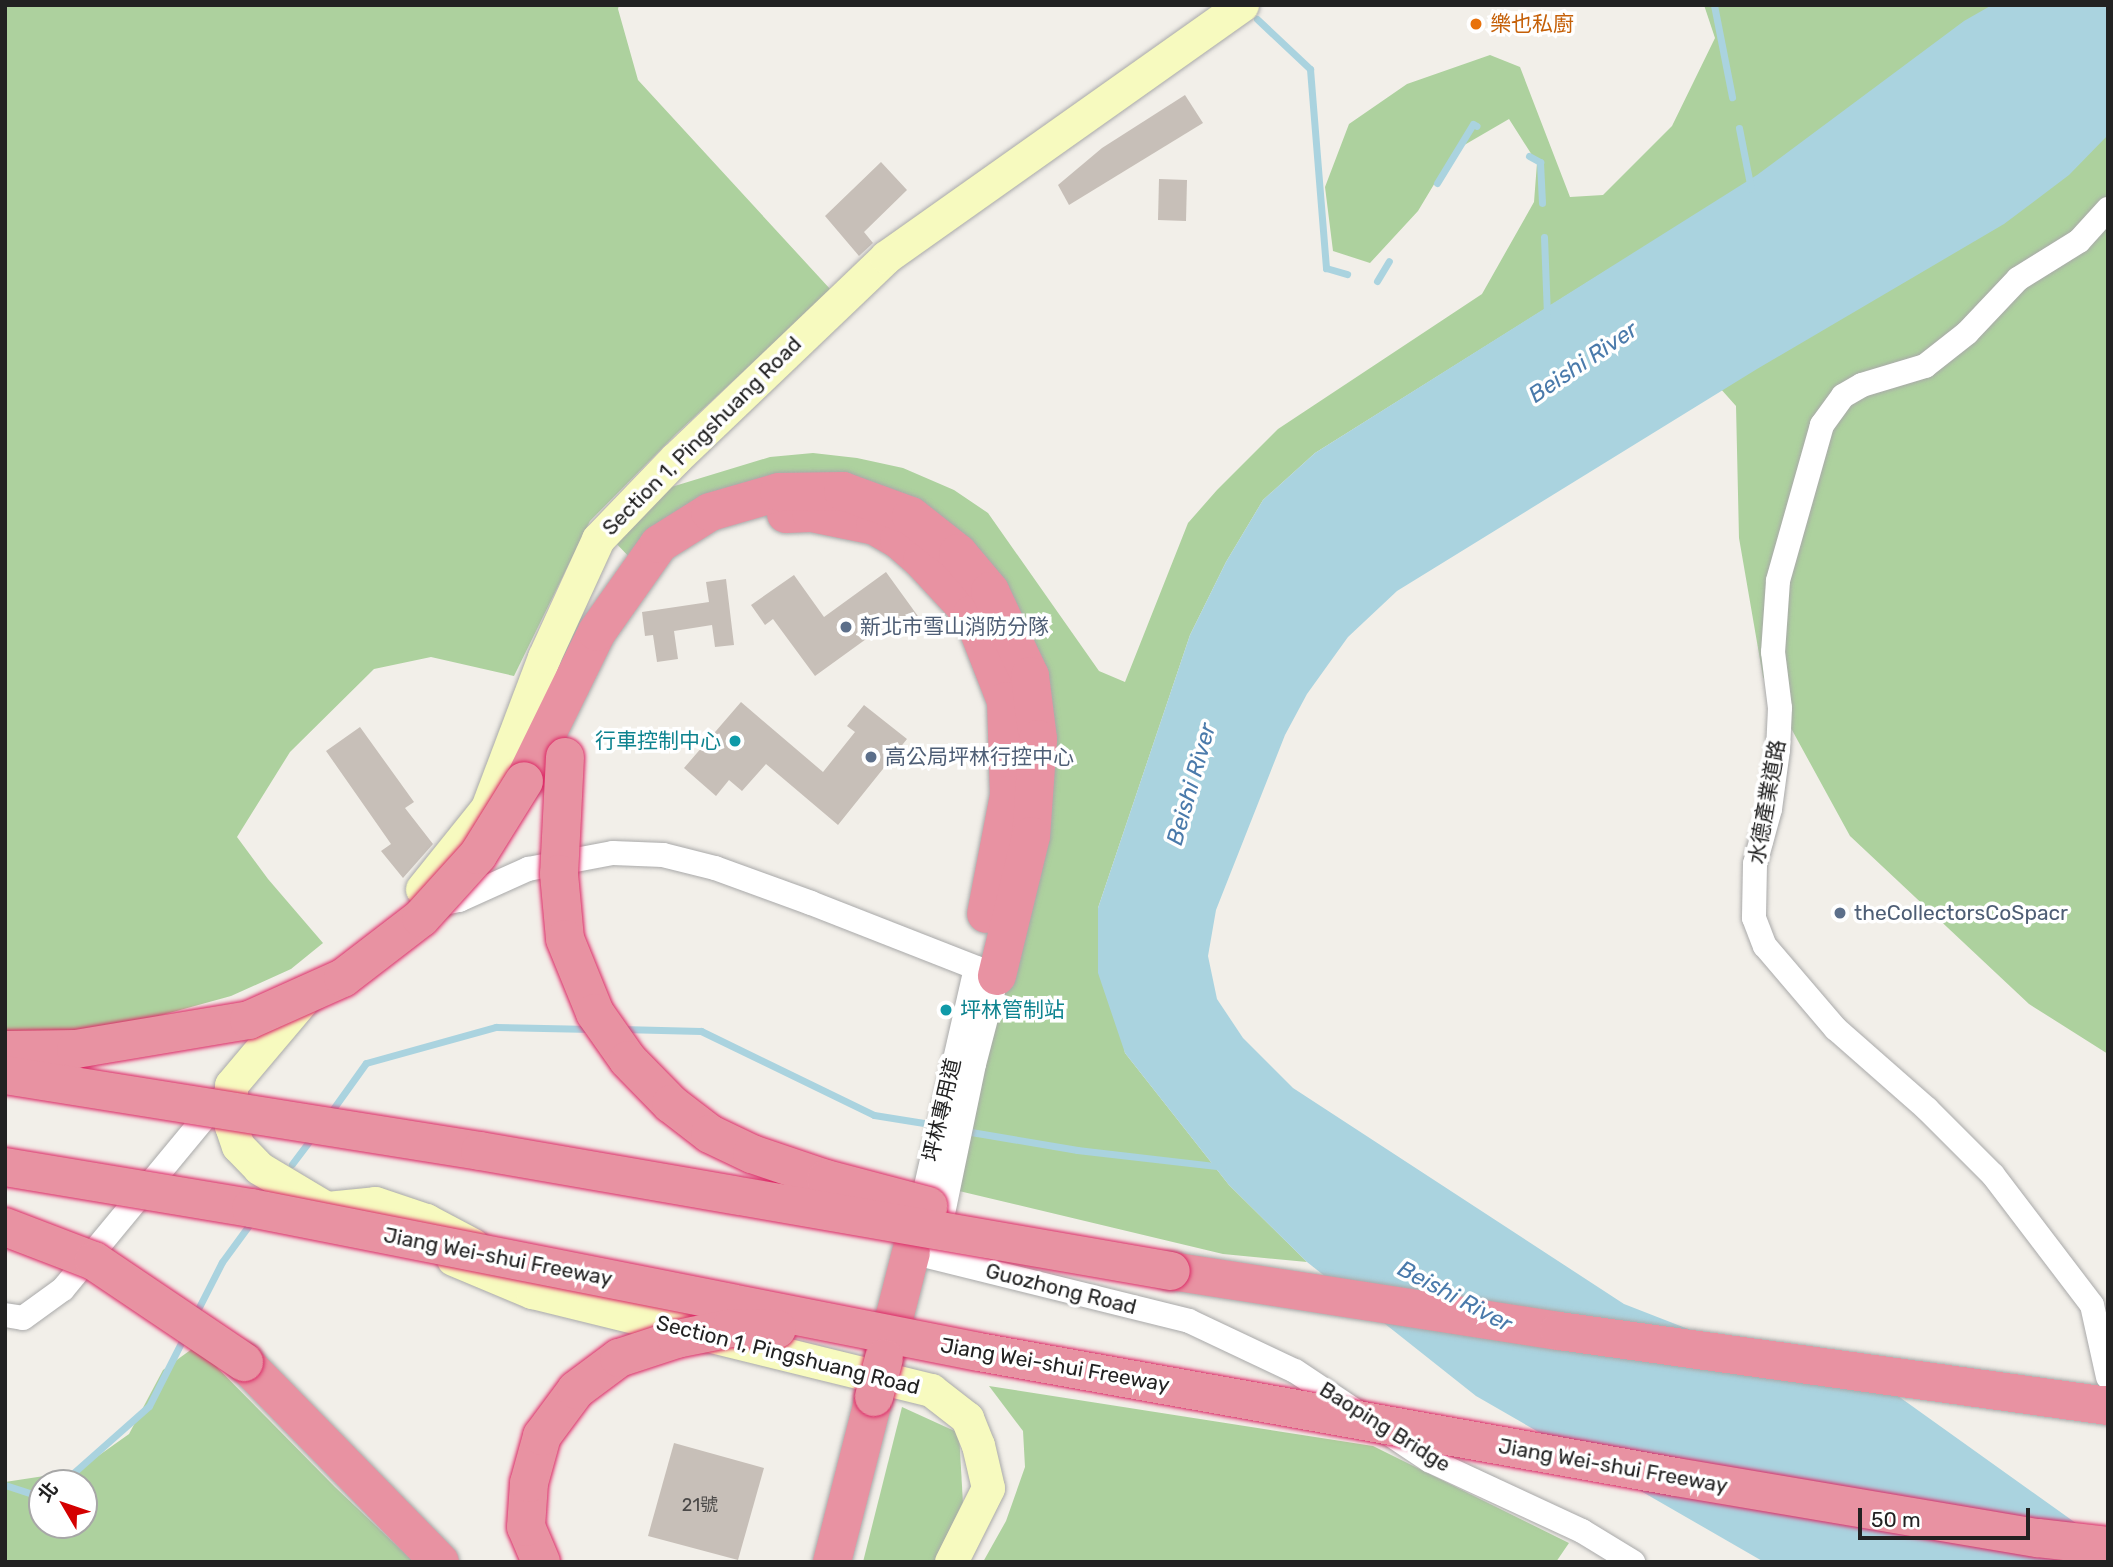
<!DOCTYPE html>
<html>
<head>
<meta charset="utf-8">
<style>
  body { margin:0 }
  #map { position:relative; width:2113px; height:1567px; overflow:hidden; background:#f2efe9; font-family:Rubik,"Noto Sans TC",sans-serif }
  div>[style] { position:absolute }
  [style*='--x'] { left:calc(var(--x)*1px); top:calc(var(--y)*1px); width:calc(var(--w)*1px); rotate:calc(var(--a)*1deg) }
  .forest>* { inset:0; background:#add19e }
  .water>* { inset:0; background:#aad3df }
  .stream>* { height:7px; margin:-3.5px; padding:0 3.5px; transform-origin:3.5px; border-radius:3.5px; background:#aad3df }
  .building>* { inset:0; background:#c7bfb8 }
  .roads { filter:drop-shadow(0 0 2px #a9a9a9) drop-shadow(0 0 2px #a9a9a9) }
  .street>* { height:24px; margin:-12px; padding:0 12px; transform-origin:12px; border-radius:12px; background:#fff }
  .secondary>* { height:33px; margin:-16.5px; padding:0 16.5px; transform-origin:16.5px; border-radius:16.5px; background:#f7fabf }
  .highway>* { height:38px; margin:-19px; padding:0 19px; transform-origin:19px; border-radius:19px; background:#e892a2 }
  .bridges { filter:drop-shadow(0 0 2px #dc2a67) drop-shadow(0 0 2px #dc2a67) }
  .highway-bridge>* { height:38px; margin:-19px; padding:0 19px; transform-origin:19px; border-radius:19px; background:#e892a2 }
  .dots>* { width:19px; height:19px; translate:-50% -50%; box-sizing:border-box; border:4px solid #fff; border-radius:50% }
  span { translate:-50% -50%; white-space:nowrap; text-align:center; line-height:1.15; -webkit-text-stroke:7px #fff; paint-order:stroke }
  .number-label { font-size:18px; color:#4b4948 }
  .number-label span { -webkit-text-stroke-width:0 }
  .food-label { font-size:21px; color:#c56008 }
  .left { translate:0 -50%; text-align:left }
  .street-label { font-size:21px; color:#222 }
  .service-label { font-size:21px; color:#4e5e75 }
  .culture-label { font-size:21px; color:#0d838f }
  .right { translate:-100% -50%; text-align:right }
  .water-label { font-size:23px; color:#4a7aab; font-style:italic }
  .frame { position:absolute; inset:0; border:7px solid #222; pointer-events:none }
  .north { position:absolute; left:28px; top:1469px; width:70px; height:70px; box-sizing:border-box; background:#fff; border:2px solid #a7a7a7; border-radius:50%; rotate:309deg; font-size:19px; font-weight:700; line-height:28px; text-align:center; color:#222 }
  .north::after { content:''; display:block; margin:auto; width:24px; height:32px; background:#d40000; clip-path:polygon(50% 0,100% 100%,50% 72%,0 100%) }
  .scale { position:absolute; left:1858px; top:1508px; width:172px; height:32px; box-sizing:border-box; border:4px solid #222; border-top:0; padding-left:9px; font-size:21px; line-height:24px; white-space:nowrap; color:#222; -webkit-text-stroke:5px #fff; paint-order:stroke }
</style>
</head>
<body>
<div id="map">
  <div class="forest">
    <i style="clip-path:polygon(5px 5px,619px 5px,618px 9px,638px 80px,831px 290px,676px 434px,590px 521px,514px 676px,431px 657px,374px 669px,290px 752px,237px 837px,268px 879px,323px 943px,291px 969px,231px 996px,115px 1028px,14px 1034px,5px 1033px)"></i>
    <i style="clip-path:polygon(1704px 5px,2108px 5px,2108px 1054px,2029px 1004px,1850px 836px,1763px 677px,1739px 538px,1736px 406px,1612px 267px,1315px 453px,1263px 500px,1226px 562px,1190px 635px,1098px 908px,1125px 1053px,1229px 1185px,1307px 1262px,1223px 1254px,959px 1191px,1038px 795px,1004px 608px,809px 480px,634px 562px,612px 539px,668px 488px,770px 457px,813px 453px,857px 458px,903px 468px,954px 490px,988px 513px,1099px 671px,1125px 682px,1188px 523px,1217px 490px,1278px 429px,1482px 294px,1534px 202px,1537px 163px,1509px 119px,1454px 151px,1418px 211px,1370px 263px,1333px 251px,1325px 187px,1349px 124px,1407px 84px,1490px 55px,1520px 67px,1570px 197px,1603px 195px,1672px 126px,1715px 38px)"></i>
    <i style="clip-path:polygon(evenodd,196px 1346px,335px 1487px,414px 1562px,5px 1562px,5px 1482px,77px 1471px,129px 1434px,163px 1370px,196px 1346px,42px 1483px,84px 1483px,84px 1525px,42px 1525px,42px 1483px)"></i>
    <i style="clip-path:polygon(989px 1386px,1373px 1446px,1569px 1543px,1556px 1562px,983px 1562px,1006px 1521px,1025px 1467px,1023px 1431px)"></i>
    <i style="clip-path:polygon(902px 1407px,959px 1433px,963px 1504px,937px 1562px,863px 1562px)"></i>
  </div>
  <div class="water">
    <i style="clip-path:polygon(1992px 5px,2108px 5px,2108px 135px,2069px 175px,2004px 224px,1757px 369px,1397px 591px,1348px 637px,1307px 694px,1285px 735px,1216px 910px,1208px 956px,1217px 999px,1243px 1038px,1293px 1088px,1624px 1304px,1765px 1359px,1898px 1396px,2108px 1546px,2108px 1562px,1764px 1562px,1476px 1396px,1307px 1262px,1229px 1185px,1125px 1053px,1098px 973px,1098px 908px,1190px 635px,1226px 562px,1263px 500px,1315px 453px,1757px 175px,1964px 21px)"></i>
  </div>
  <div class="stream">
    <i style="--x:1714;--y:5;--w:94;--a:78.9"></i>
    <i style="--x:1257;--y:19;--w:73;--a:43.3"></i>
    <i style="--x:1310;--y:69;--w:200;--a:85.4"></i>
    <i style="--x:1326;--y:268;--w:22;--a:16"></i>
    <i style="--x:1739;--y:128;--w:62;--a:78.9"></i>
    <i style="--x:1529;--y:156;--w:13;--a:29"></i>
    <i style="--x:1540;--y:162;--w:41;--a:87.2"></i>
    <i style="--x:1437;--y:183;--w:69;--a:-58.6"></i>
    <i style="--x:1473;--y:124;--w:4;--a:27"></i>
    <i style="--x:1544;--y:237;--w:79;--a:87.8"></i>
    <i style="--x:1377;--y:281;--w:23;--a:-59"></i>
    <i style="--x:621;--y:1029;--w:80;--a:1.4"></i>
    <i style="--x:701;--y:1031;--w:192;--a:25.9"></i>
    <i style="--x:874;--y:1115;--w:63;--a:9.2"></i>
    <i style="--x:328;--y:1116;--w:65;--a:-54.4"></i>
    <i style="--x:366;--y:1063;--w:135;--a:-15.5"></i>
    <i style="--x:496;--y:1027;--w:96;--a:1.2"></i>
    <i style="--x:965;--y:1131;--w:114;--a:9.6"></i>
    <i style="--x:1077;--y:1150;--w:147;--a:6.6"></i>
    <i style="--x:292;--y:1164;--w:34;--a:-53"></i>
    <i style="--x:195;--y:1315;--w:59;--a:-63"></i>
    <i style="--x:222;--y:1262;--w:51;--a:-53.8"></i>
    <i style="--x:62;--y:1483;--w:116;--a:-41.5"></i>
    <i style="--x:149;--y:1406;--w:80;--a:-63.1"></i>
    <i style="--x:5;--y:1485;--w:39;--a:18"></i>
  </div>
  <div class="building">
    <i style="clip-path:polygon(1185px 95px,1203px 123px,1069px 205px,1058px 185px,1102px 148px)"></i>
    <i style="clip-path:polygon(881px 162px,907px 190px,864px 232px,873px 243px,859px 256px,825px 216px)"></i>
    <i style="clip-path:polygon(1159px 179px,1187px 180px,1186px 221px,1158px 220px)"></i>
    <i style="clip-path:polygon(886px 572px,920px 619px,900px 634px,891px 621px,815px 676px,773px 619px,765px 625px,751px 605px,794px 575px,824px 617px)"></i>
    <i style="clip-path:polygon(726px 579px,734px 645px,715px 647px,712px 625px,674px 631px,678px 659px,657px 662px,653px 635px,645px 636px,642px 612px,709px 602px,706px 582px)"></i>
    <i style="clip-path:polygon(741px 702px,823px 772px,855px 732px,847px 726px,864px 705px,907px 739px,838px 825px,766px 764px,742px 791px,729px 780px,716px 796px,684px 768px)"></i>
    <i style="clip-path:polygon(360px 727px,414px 802px,405px 808px,433px 844px,403px 878px,381px 851px,391px 844px,326px 751px)"></i>
    <i style="clip-path:polygon(674px 1443px,764px 1468px,738px 1560px,648px 1536px)"></i>
  </div>
  <div class="roads">
    <div class="street">
      <i style="--x:2108;--y:209;--w:43;--a:132.2"></i>
      <i style="--x:2079;--y:241;--w:72;--a:148.1"></i>
      <i style="--x:2018;--y:279;--w:74;--a:133.4"></i>
      <i style="--x:1967;--y:333;--w:53;--a:141.8"></i>
      <i style="--x:1925;--y:366;--w:66;--a:163.2"></i>
      <i style="--x:1862;--y:385;--w:22;--a:150"></i>
      <i style="--x:1843;--y:396;--w:36;--a:126"></i>
      <i style="--x:1822;--y:425;--w:162;--a:105.8"></i>
      <i style="--x:1778;--y:581;--w:71;--a:94"></i>
      <i style="--x:1773;--y:652;--w:56;--a:82.9"></i>
      <i style="--x:1780;--y:708;--w:42;--a:92.7"></i>
      <i style="--x:1778;--y:750;--w:60;--a:97.7"></i>
      <i style="--x:1770;--y:809;--w:57;--a:105.3"></i>
      <i style="--x:1755;--y:864;--w:54;--a:91.1"></i>
      <i style="--x:1754;--y:918;--w:30;--a:69"></i>
      <i style="--x:1765;--y:946;--w:109;--a:49.5"></i>
      <i style="--x:1836;--y:1029;--w:121;--a:41.3"></i>
      <i style="--x:1927;--y:1109;--w:93;--a:45"></i>
      <i style="--x:1993;--y:1175;--w:163;--a:52.7"></i>
      <i style="--x:2092;--y:1305;--w:74;--a:77.5"></i>
      <i style="--x:435;--y:905;--w:25;--a:-12"></i>
      <i style="--x:459;--y:900;--w:76;--a:-24.2"></i>
      <i style="--x:528;--y:869;--w:86;--a:-10.7"></i>
      <i style="--x:613;--y:853;--w:50;--a:2.3"></i>
      <i style="--x:663;--y:855;--w:54;--a:14"></i>
      <i style="--x:715;--y:868;--w:102;--a:20"></i>
      <i style="--x:811;--y:903;--w:200;--a:21.4"></i>
      <i style="--x:997;--y:976;--w:91;--a:104.6"></i>
      <i style="--x:974;--y:1064;--w:173;--a:101.7"></i>
      <i style="--x:976;--y:968;--w:291;--a:102.9"></i>
      <i style="--x:911;--y:1252;--w:286;--a:13.9"></i>
      <i style="--x:1189;--y:1321;--w:117;--a:25.3"></i>
      <i style="--x:1295;--y:1371;--w:161;--a:33.6"></i>
      <i style="--x:1429;--y:1460;--w:169;--a:24.9"></i>
      <i style="--x:1582;--y:1531;--w:60;--a:31.3"></i>
      <i style="--x:5;--y:1315;--w:18;--a:9"></i>
      <i style="--x:23;--y:1318;--w:49;--a:-35.9"></i>
      <i style="--x:63;--y:1289;--w:246;--a:-50.4"></i>
    </div>
    <div class="secondary">
      <i style="--x:422;--y:889;--w:104;--a:-51.3"></i>
      <i style="--x:487;--y:808;--w:161;--a:-69.3"></i>
      <i style="--x:544;--y:657;--w:130;--a:-65.4"></i>
      <i style="--x:598;--y:539;--w:112;--a:-46.1"></i>
      <i style="--x:676;--y:458;--w:291;--a:-43.7"></i>
      <i style="--x:886;--y:257;--w:436;--a:-35.3"></i>
      <i style="--x:306;--y:996;--w:116;--a:130.1"></i>
      <i style="--x:231;--y:1085;--w:41;--a:90"></i>
      <i style="--x:231;--y:1126;--w:21;--a:71"></i>
      <i style="--x:238;--y:1146;--w:30;--a:46"></i>
      <i style="--x:259;--y:1168;--w:78;--a:30.8"></i>
      <i style="--x:326;--y:1208;--w:31;--a:21"></i>
      <i style="--x:327;--y:1208;--w:48;--a:-5.9"></i>
      <i style="--x:375;--y:1203;--w:54;--a:18.4"></i>
      <i style="--x:426;--y:1220;--w:53;--a:28"></i>
      <i style="--x:453;--y:1259;--w:86;--a:22.7"></i>
      <i style="--x:532;--y:1292;--w:411;--a:13.8"></i>
      <i style="--x:931;--y:1390;--w:46;--a:37.9"></i>
      <i style="--x:967;--y:1418;--w:29;--a:68"></i>
      <i style="--x:978;--y:1445;--w:44;--a:76.9"></i>
      <i style="--x:988;--y:1488;--w:83;--a:116.6"></i>
    </div>
    <div class="highway">
      <i style="--x:786;--y:514;--w:25;--a:-2"></i>
      <i style="--x:811;--y:513;--w:65;--a:11.5"></i>
      <i style="--x:875;--y:526;--w:28;--a:30"></i>
      <i style="--x:899;--y:540;--w:30;--a:41"></i>
      <i style="--x:922;--y:560;--w:74;--a:47.2"></i>
      <i style="--x:972;--y:614;--w:93;--a:68.7"></i>
      <i style="--x:1006;--y:701;--w:94;--a:88.2"></i>
      <i style="--x:1009;--y:795;--w:121;--a:100.9"></i>
      <i style="--x:524;--y:781;--w:166;--a:-63.9"></i>
      <i style="--x:597;--y:632;--w:108;--a:-54.8"></i>
      <i style="--x:659;--y:544;--w:60;--a:-32.1"></i>
      <i style="--x:710;--y:512;--w:72;--a:-16.2"></i>
      <i style="--x:779;--y:492;--w:64;--a:-0.9"></i>
      <i style="--x:843;--y:491;--w:72;--a:20.2"></i>
      <i style="--x:911;--y:516;--w:60;--a:38.2"></i>
      <i style="--x:958;--y:553;--w:50;--a:49.9"></i>
      <i style="--x:990;--y:591;--w:94;--a:64.8"></i>
      <i style="--x:1030;--y:676;--w:64;--a:82.8"></i>
      <i style="--x:1038;--y:739;--w:97;--a:94.1"></i>
      <i style="--x:1031;--y:836;--w:144;--a:103.7"></i>
      <i style="--x:1171;--y:1271;--w:393;--a:8.8"></i>
      <i style="--x:1559;--y:1331;--w:554;--a:7.78"></i>
      <i style="--x:884;--y:1358;--w:109;--a:-75.7"></i>
      <i style="--x:244;--y:1362;--w:280;--a:45.6"></i>
      <i style="--x:832;--y:1562;--w:170;--a:-75.7"></i>
    </div>
  </div>
  <div class="bridges">
    <div class="highway-bridge">
      <i style="--x:565;--y:757;--w:117;--a:92.9"></i>
      <i style="--x:559;--y:874;--w:65;--a:84.7"></i>
      <i style="--x:565;--y:939;--w:80;--a:67.9"></i>
      <i style="--x:595;--y:1013;--w:57;--a:54.9"></i>
      <i style="--x:628;--y:1060;--w:62;--a:45.7"></i>
      <i style="--x:671;--y:1104;--w:49;--a:37.6"></i>
      <i style="--x:710;--y:1134;--w:47;--a:25.5"></i>
      <i style="--x:752;--y:1154;--w:78;--a:18.7"></i>
      <i style="--x:826;--y:1179;--w:106;--a:14.8"></i>
      <i style="--x:5;--y:1050;--w:71;--a:-0.8"></i>
      <i style="--x:76;--y:1049;--w:175;--a:-9.5"></i>
      <i style="--x:249;--y:1020;--w:103;--a:-24.1"></i>
      <i style="--x:343;--y:978;--w:98;--a:-37.6"></i>
      <i style="--x:421;--y:918;--w:85;--a:-47.9"></i>
      <i style="--x:478;--y:855;--w:87;--a:-58.1"></i>
      <i style="--x:5;--y:1075;--w:481;--a:9.1"></i>
      <i style="--x:480;--y:1151;--w:701;--a:9.85"></i>
      <i style="--x:5;--y:1167;--w:249;--a:9.5"></i>
      <i style="--x:251;--y:1208;--w:742;--a:11.19"></i>
      <i style="--x:979;--y:1352;--w:708;--a:10.17"></i>
      <i style="--x:1676;--y:1477;--w:367;--a:9.6"></i>
      <i style="--x:2038;--y:1538;--w:70;--a:6.5"></i>
      <i style="--x:5;--y:1227;--w:95;--a:20.9"></i>
      <i style="--x:94;--y:1261;--w:181;--a:34"></i>
      <i style="--x:874;--y:1397;--w:40;--a:-75.6"></i>
      <i style="--x:541;--y:1562;--w:38;--a:-113"></i>
      <i style="--x:526;--y:1527;--w:44;--a:-86.1"></i>
      <i style="--x:529;--y:1483;--w:49;--a:-74.5"></i>
      <i style="--x:542;--y:1436;--w:57;--a:-53.5"></i>
      <i style="--x:576;--y:1390;--w:54;--a:-36.7"></i>
      <i style="--x:619;--y:1358;--w:61;--a:-18.1"></i>
      <i style="--x:677;--y:1339;--w:55;--a:-11.5"></i>
      <i style="--x:731;--y:1328;--w:46;--a:1.2"></i>
    </div>
  </div>
  <div class="dots">
    <i style="left:1476px;top:24px;background:#e8710a"></i>
    <i style="left:846px;top:627px;background:#5c6f8a"></i>
    <i style="left:735px;top:741px;background:#0f9aa8"></i>
    <i style="left:871px;top:757px;background:#5c6f8a"></i>
    <i style="left:1840px;top:913px;background:#5c6f8a"></i>
    <i style="left:946px;top:1010px;background:#0f9aa8"></i>
  </div>
  <div class="number-label">
    <span style="left:700px;top:1505px">21號</span>
  </div>
  <div class="food-label">
    <span class="left" style="left:1490px;top:24px">樂也私廚</span>
  </div>
  <div class="street-label">
    <span style="left:702px;top:436px;rotate:-45deg">Section 1, Pingshuang Road</span>
    <span style="left:1767px;top:802px;rotate:-80deg">水德產業道路</span>
    <span style="left:942px;top:1110px;rotate:-77deg">坪林專用道</span>
    <span style="left:498px;top:1257px;rotate:11deg">Jiang Wei-shui Freeway</span>
    <span style="left:1061px;top:1289px;rotate:14deg">Guozhong Road</span>
    <span style="left:788px;top:1355px;rotate:14deg">Section 1, Pingshuang Road</span>
    <span style="left:1055px;top:1365px;rotate:10deg">Jiang Wei-shui Freeway</span>
    <span style="left:1385px;top:1427px;rotate:32deg">Baoping Bridge</span>
    <span style="left:1613px;top:1466px;rotate:10deg">Jiang Wei-shui Freeway</span>
  </div>
  <div class="service-label">
    <span class="left" style="left:860px;top:627px">新北市雪山消防分隊</span>
    <span class="left" style="left:885px;top:757px">高公局坪林行控中心</span>
    <span class="left" style="left:1854px;top:913px">theCollectorsCoSpacr</span>
  </div>
  <div class="culture-label">
    <span class="right" style="left:721px;top:741px">行車控制中心</span>
    <span class="left" style="left:960px;top:1010px">坪林管制站</span>
  </div>
  <div class="water-label">
    <span style="left:1583px;top:362px;rotate:-34deg">Beishi River</span>
    <span style="left:1191px;top:784px;rotate:-74deg">Beishi River</span>
    <span style="left:1455px;top:1296px;rotate:28deg">Beishi River</span>
  </div>
  <div class="frame"></div>
  <div class="north">北</div>
  <div class="scale">50 m</div>
</div>
</body>
</html>
